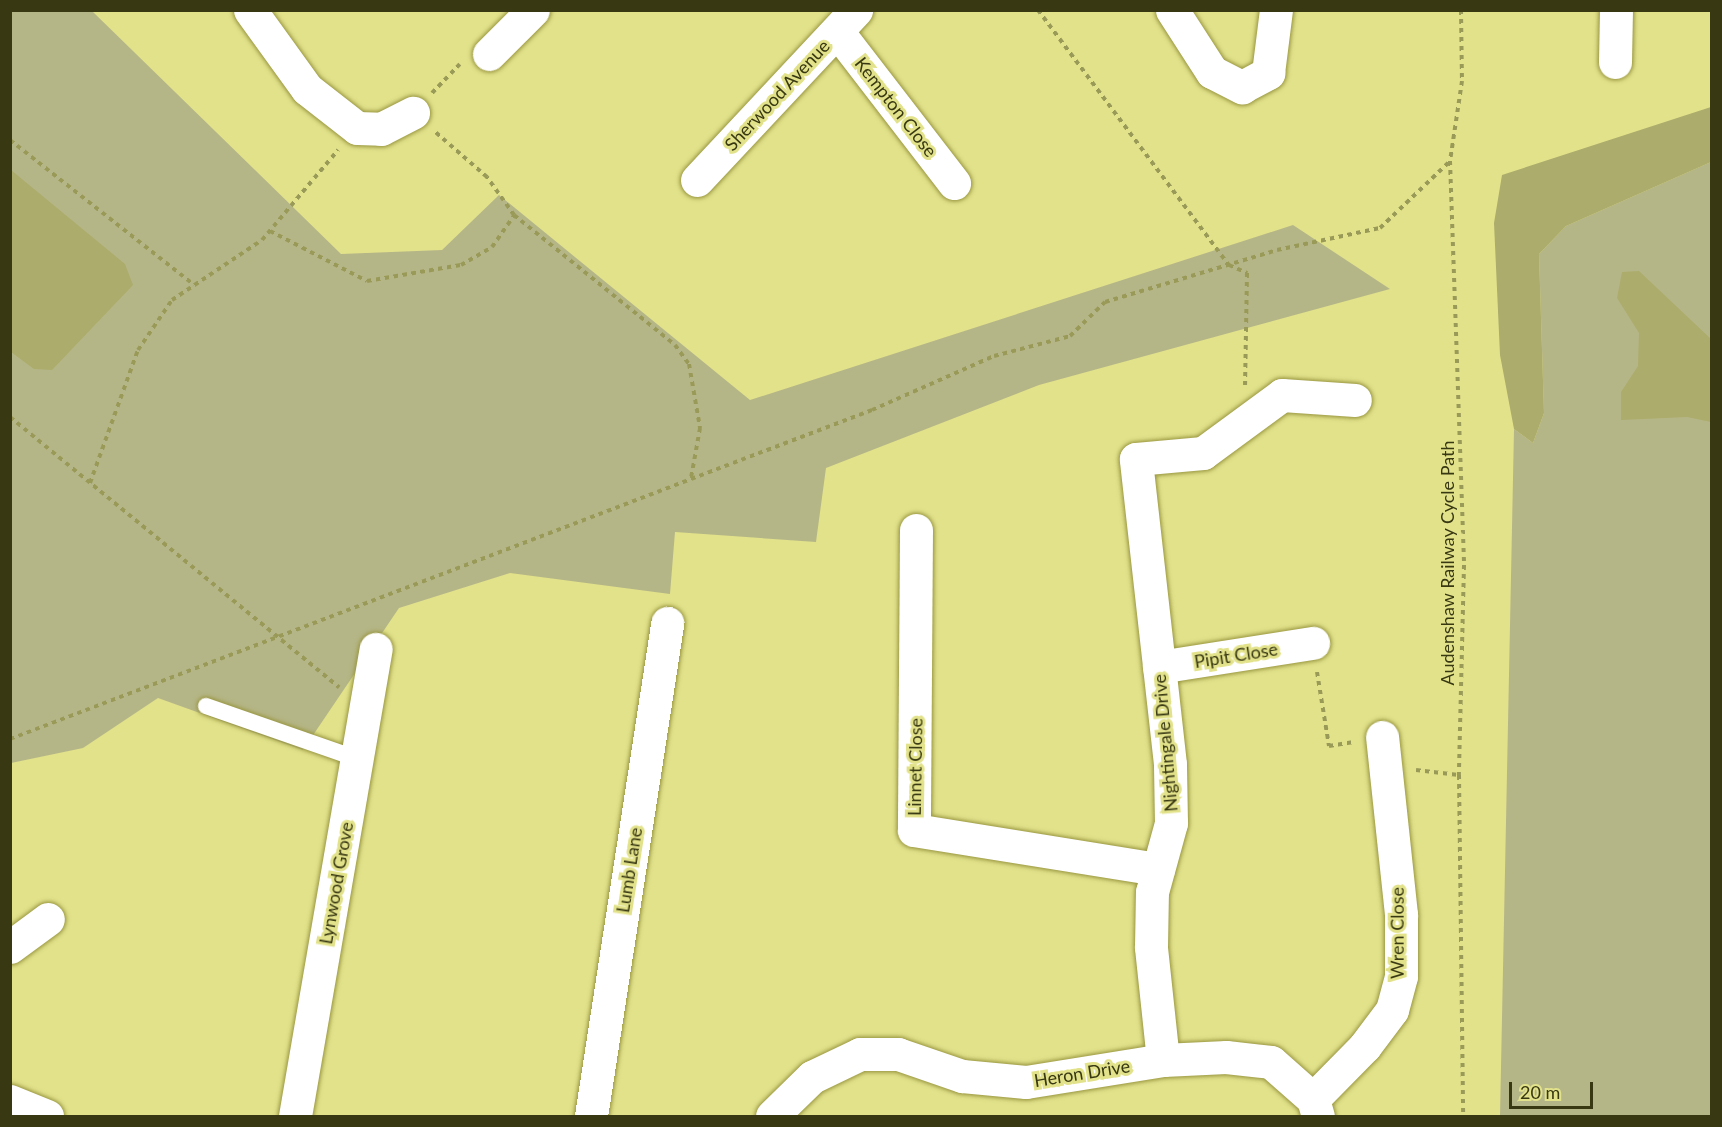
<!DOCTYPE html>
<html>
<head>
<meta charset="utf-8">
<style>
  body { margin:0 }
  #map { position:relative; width:1722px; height:1127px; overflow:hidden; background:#e2e28b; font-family:Lato,sans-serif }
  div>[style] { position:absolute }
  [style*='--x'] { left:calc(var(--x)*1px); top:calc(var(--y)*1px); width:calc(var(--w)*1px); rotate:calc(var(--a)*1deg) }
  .green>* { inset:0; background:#b5b687 }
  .forest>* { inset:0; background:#acac6c }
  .path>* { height:4px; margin-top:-2px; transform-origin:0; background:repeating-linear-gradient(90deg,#9a9a58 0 4.5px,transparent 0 9px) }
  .roads { filter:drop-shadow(0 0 2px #999741) drop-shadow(0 0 2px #999741) }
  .service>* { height:16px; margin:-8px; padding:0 8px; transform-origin:8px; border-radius:8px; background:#fff }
  .minor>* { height:33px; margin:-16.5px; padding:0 16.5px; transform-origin:16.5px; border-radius:16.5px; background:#fff }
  span { translate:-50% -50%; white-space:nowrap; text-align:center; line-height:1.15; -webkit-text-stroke:6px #e2e28b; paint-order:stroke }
  .street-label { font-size:18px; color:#383813 }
  .frame { position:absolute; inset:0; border:12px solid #383813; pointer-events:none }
  .scale { position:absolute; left:1509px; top:1082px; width:84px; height:27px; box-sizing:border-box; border:3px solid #383813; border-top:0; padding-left:8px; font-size:18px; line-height:21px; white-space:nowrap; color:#383813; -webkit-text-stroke:4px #e2e28b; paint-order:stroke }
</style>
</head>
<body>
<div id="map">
  <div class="green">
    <i style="clip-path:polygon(11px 11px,92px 11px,341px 254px,442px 250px,499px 195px,750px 400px,1293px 225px,1390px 289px,1039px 385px,826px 468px,816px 542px,675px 532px,670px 594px,510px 573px,399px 608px,303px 750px,158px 698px,83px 748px,11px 763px)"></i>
    <i style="clip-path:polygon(1711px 162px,1711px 1116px,1500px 1116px,1514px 429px,1533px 443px,1544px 413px,1539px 254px,1566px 226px)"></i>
  </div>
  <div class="forest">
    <i style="clip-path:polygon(1711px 107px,1711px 162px,1566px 226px,1539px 254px,1544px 413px,1533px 443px,1514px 429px,1500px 355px,1494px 223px,1502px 175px)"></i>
    <i style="clip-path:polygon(11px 170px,125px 264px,133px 285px,52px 370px,34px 369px,11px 352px)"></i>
    <i style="clip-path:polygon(1639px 271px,1711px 339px,1711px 422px,1687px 417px,1621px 420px,1621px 392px,1638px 366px,1639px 333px,1617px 298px,1622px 272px)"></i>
  </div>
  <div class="path">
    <i style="--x:1038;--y:10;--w:319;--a:53.2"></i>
    <i style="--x:1229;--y:265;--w:20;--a:24"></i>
    <i style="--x:1247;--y:273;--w:112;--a:91"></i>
    <i style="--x:1461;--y:10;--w:71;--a:89.2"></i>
    <i style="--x:1462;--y:81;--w:81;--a:98.5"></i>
    <i style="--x:1450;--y:161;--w:404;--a:88"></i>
    <i style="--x:1464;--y:565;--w:210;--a:91.4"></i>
    <i style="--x:1459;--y:775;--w:341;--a:89.3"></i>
    <i style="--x:432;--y:93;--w:40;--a:-46"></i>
    <i style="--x:10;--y:140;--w:234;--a:38.2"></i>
    <i style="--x:514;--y:215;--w:207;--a:38.9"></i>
    <i style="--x:675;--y:345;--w:24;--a:54"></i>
    <i style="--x:689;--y:364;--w:65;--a:80.2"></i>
    <i style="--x:700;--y:428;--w:51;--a:100.2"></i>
    <i style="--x:270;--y:231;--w:109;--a:27.3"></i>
    <i style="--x:367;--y:281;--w:95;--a:-9.7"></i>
    <i style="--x:461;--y:265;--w:36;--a:-30"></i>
    <i style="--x:492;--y:247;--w:39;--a:-55"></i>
    <i style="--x:514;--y:215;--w:47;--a:-125.4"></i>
    <i style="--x:487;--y:177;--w:70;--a:-139"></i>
    <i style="--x:10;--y:417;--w:426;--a:39.4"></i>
    <i style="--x:90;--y:483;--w:141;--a:-70.2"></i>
    <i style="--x:138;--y:350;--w:60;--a:-55.8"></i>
    <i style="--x:172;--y:300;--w:108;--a:-33.7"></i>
    <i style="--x:262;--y:240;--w:118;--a:-49.8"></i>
    <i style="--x:1317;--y:672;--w:75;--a:80.8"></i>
    <i style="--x:1329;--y:746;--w:25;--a:-9"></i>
    <i style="--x:10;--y:739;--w:923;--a:-20.89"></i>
    <i style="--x:872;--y:410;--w:133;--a:-23.9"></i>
    <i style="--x:994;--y:356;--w:79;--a:-14.7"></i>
    <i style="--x:1070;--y:336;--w:49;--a:-44.2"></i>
    <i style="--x:1105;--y:302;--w:180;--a:-16.8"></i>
    <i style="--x:1277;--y:250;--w:105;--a:-12.1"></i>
    <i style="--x:1380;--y:228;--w:97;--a:-43.7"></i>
    <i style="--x:1416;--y:770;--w:43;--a:6.6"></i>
  </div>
  <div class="roads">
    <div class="service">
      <i style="--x:206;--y:706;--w:161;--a:19.2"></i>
    </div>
    <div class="minor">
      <i style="--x:250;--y:10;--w:97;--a:54.2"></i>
      <i style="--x:307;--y:89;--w:63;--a:38"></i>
      <i style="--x:357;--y:128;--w:24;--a:2"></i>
      <i style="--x:381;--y:129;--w:36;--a:-27"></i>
      <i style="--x:1172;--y:10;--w:74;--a:57.2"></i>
      <i style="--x:1212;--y:72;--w:34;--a:27"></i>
      <i style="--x:1242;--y:87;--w:30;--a:-28"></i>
      <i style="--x:1268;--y:73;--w:64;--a:-82.8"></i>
      <i style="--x:837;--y:31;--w:192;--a:52.4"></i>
      <i style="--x:489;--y:54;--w:62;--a:-45"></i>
      <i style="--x:1615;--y:62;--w:52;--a:-88.9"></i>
      <i style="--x:697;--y:180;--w:233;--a:-46.9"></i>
      <i style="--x:916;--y:530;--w:300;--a:90.4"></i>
      <i style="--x:914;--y:830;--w:247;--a:9.1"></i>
      <i style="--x:1159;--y:667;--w:156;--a:-8.9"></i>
      <i style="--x:10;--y:947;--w:47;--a:-36.4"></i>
      <i style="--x:1163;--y:1060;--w:114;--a:-96.1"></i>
      <i style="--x:1151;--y:947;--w:55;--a:-89"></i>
      <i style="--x:1152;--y:892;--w:72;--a:-74.6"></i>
      <i style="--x:1171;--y:823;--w:59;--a:-91"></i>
      <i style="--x:1170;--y:764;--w:307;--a:-96.4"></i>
      <i style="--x:1136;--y:459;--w:67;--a:-5.1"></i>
      <i style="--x:1203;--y:453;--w:98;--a:-36.3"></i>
      <i style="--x:1282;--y:395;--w:73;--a:3.9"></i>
      <i style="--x:1313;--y:1099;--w:74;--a:-45.5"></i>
      <i style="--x:1365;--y:1046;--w:45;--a:-53.1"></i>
      <i style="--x:1392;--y:1010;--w:35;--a:-75"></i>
      <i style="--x:1401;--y:976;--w:62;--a:-90"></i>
      <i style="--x:1401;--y:914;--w:178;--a:-96.1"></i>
      <i style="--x:10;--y:1101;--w:40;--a:22"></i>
      <i style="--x:295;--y:1116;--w:474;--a:-80.2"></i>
      <i style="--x:591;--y:1116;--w:499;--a:-81.2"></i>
      <i style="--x:772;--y:1116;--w:56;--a:-44.3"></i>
      <i style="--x:812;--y:1077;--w:53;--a:-25.6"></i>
      <i style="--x:860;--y:1054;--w:38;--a:0"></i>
      <i style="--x:898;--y:1054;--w:68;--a:19"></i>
      <i style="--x:962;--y:1076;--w:64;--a:5.4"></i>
      <i style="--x:1026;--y:1082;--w:139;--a:-9.1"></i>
      <i style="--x:1163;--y:1060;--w:63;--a:-2.7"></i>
      <i style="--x:1226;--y:1057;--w:45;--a:6.3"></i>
      <i style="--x:1271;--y:1062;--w:56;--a:41.4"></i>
      <i style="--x:1313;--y:1099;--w:18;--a:74"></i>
    </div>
  </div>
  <div class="street-label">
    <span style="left:777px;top:95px;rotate:-47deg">Sherwood Avenue</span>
    <span style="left:896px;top:107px;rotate:52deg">Kempton Close</span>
    <span style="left:1447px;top:563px;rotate:-90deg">Audenshaw Railway Cycle Path</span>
    <span style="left:1236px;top:655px;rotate:-9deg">Pipit Close</span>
    <span style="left:1165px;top:743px;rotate:-95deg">Nightingale Drive</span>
    <span style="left:915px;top:767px;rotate:-89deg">Linnet Close</span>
    <span style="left:629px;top:870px;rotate:-81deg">Lumb Lane</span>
    <span style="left:336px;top:883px;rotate:-80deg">Lynwood Grove</span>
    <span style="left:1397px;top:933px;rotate:-90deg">Wren Close</span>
    <span style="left:1082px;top:1073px;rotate:-9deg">Heron Drive</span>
  </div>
  <div class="frame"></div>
  <div class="scale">20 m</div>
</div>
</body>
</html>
